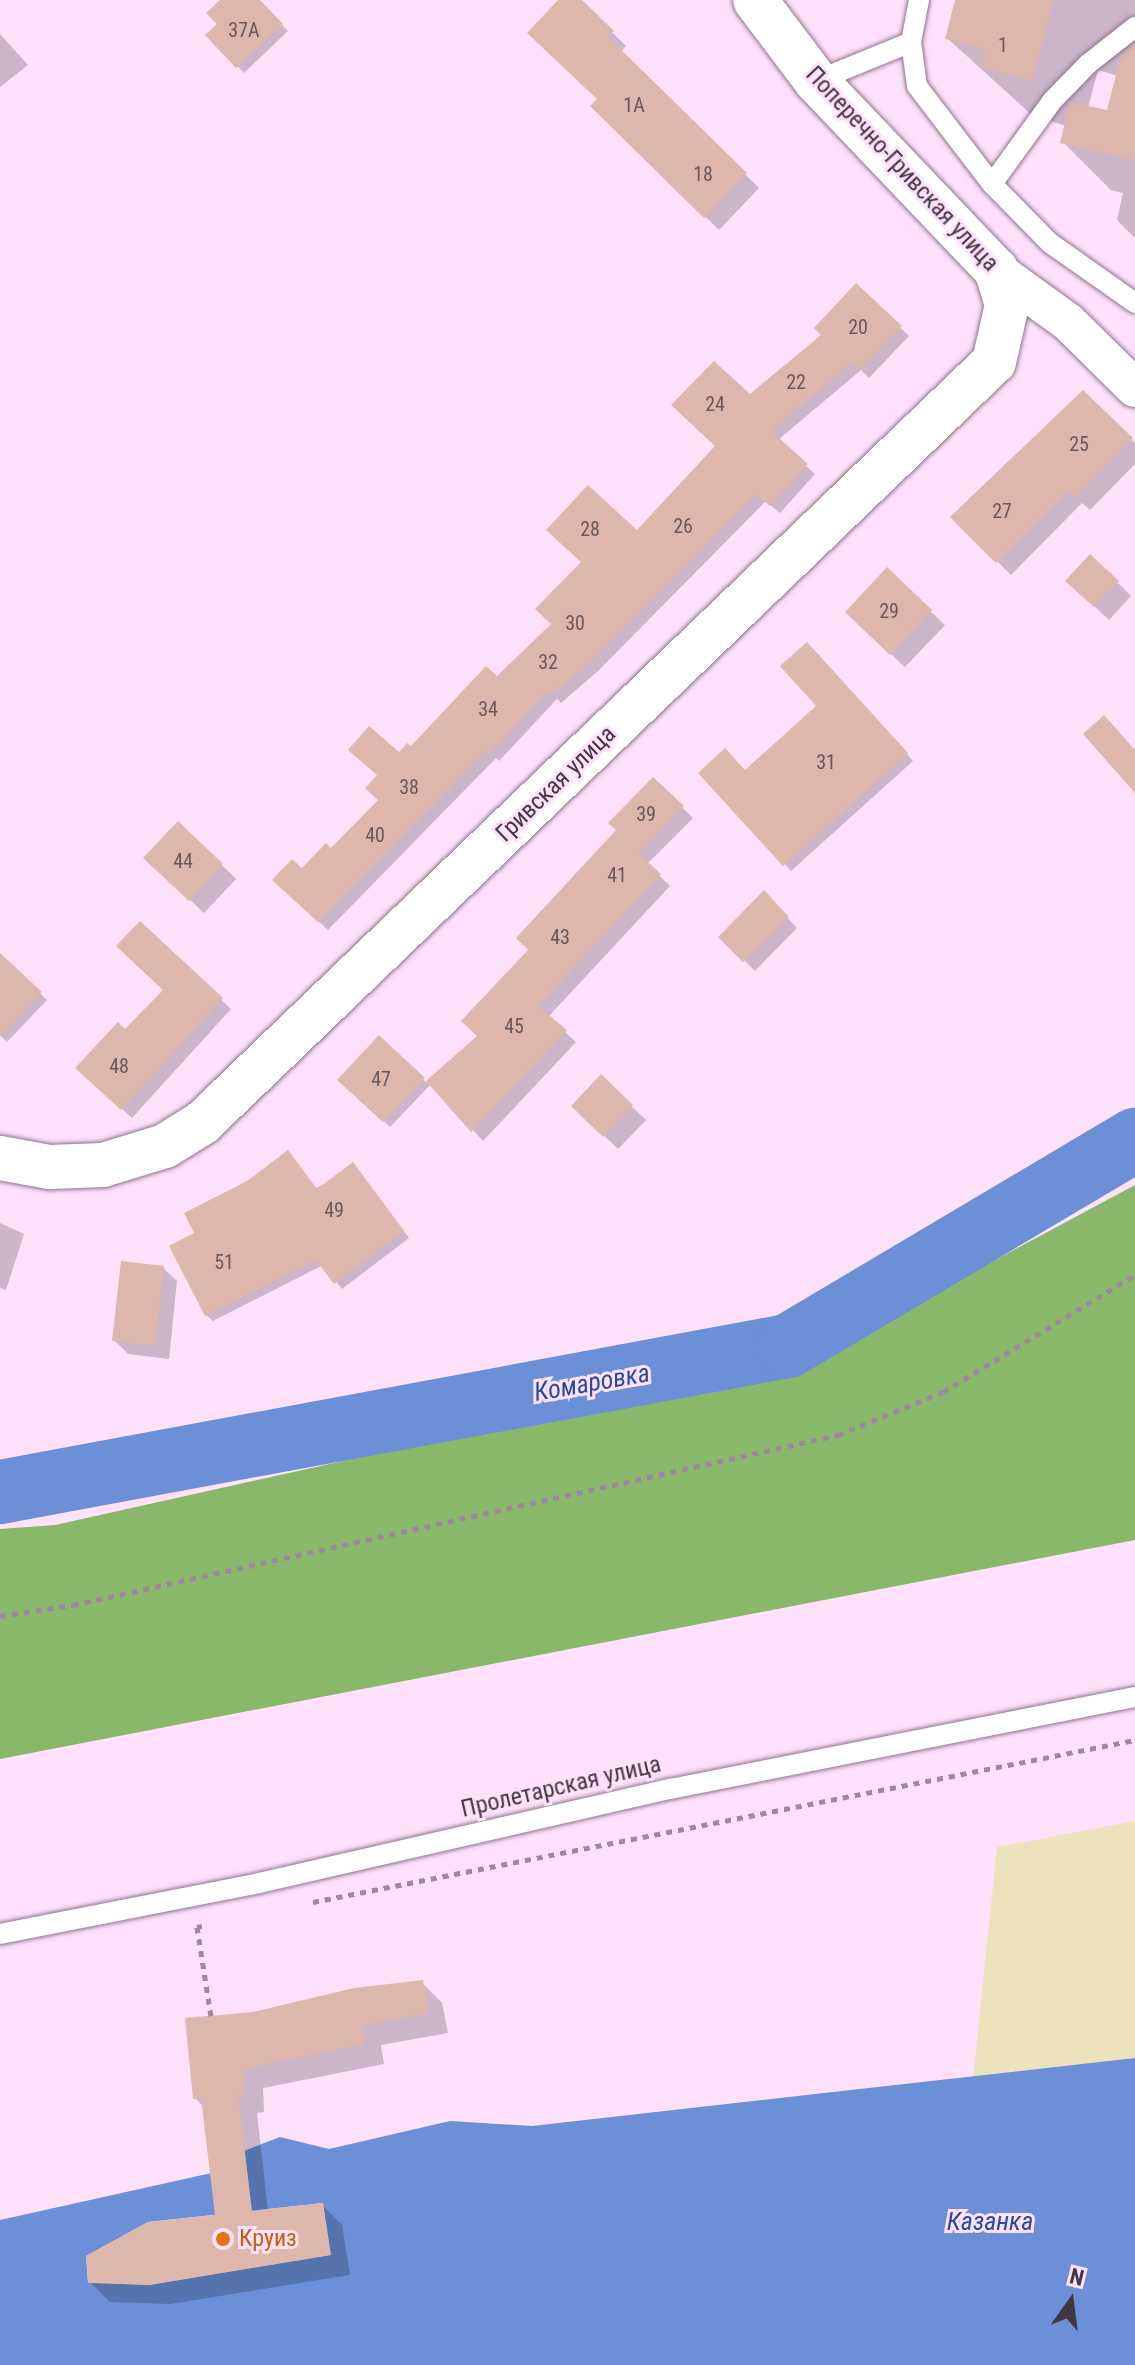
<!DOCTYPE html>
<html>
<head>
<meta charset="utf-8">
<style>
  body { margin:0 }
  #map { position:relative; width:1135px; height:2365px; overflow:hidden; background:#ffe1fc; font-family:"Roboto Condensed",sans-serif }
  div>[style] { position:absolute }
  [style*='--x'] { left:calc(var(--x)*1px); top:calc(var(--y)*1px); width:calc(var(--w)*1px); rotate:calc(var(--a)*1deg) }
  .forest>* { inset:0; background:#8ab86b }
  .sand>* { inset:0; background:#ece3bd }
  .water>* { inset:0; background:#6b90d8 }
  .shadow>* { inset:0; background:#0003 }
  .river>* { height:64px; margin:-32px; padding:0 32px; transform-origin:32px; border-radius:32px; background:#6b90d8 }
  .building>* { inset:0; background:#ddb7ab }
  .path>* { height:5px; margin-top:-2.5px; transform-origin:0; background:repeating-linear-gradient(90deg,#9d899b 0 6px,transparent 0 12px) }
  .roads { filter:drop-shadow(0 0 2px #8e748b) drop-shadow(0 0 2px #8e748b) }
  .lane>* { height:20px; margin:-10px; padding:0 10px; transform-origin:10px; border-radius:10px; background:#fff }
  .street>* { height:38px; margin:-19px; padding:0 19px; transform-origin:19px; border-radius:19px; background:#fff }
  .secondary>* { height:44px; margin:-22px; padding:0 22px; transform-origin:22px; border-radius:22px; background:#fff }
  .dots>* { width:22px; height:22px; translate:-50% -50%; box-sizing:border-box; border:4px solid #ffe1fc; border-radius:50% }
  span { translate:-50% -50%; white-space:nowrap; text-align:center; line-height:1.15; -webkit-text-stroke:6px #ffe1fc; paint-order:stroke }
  .number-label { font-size:20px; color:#69575c }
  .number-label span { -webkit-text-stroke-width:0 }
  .street-label { font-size:24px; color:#423741 }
  .food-label { font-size:24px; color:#c56008 }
  .left { translate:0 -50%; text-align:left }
  .water-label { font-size:26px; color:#244ba1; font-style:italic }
  .north { position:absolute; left:1031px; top:2261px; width:80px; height:80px; -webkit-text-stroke:6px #ffe1fc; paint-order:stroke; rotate:14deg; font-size:22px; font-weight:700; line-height:32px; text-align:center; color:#423741 }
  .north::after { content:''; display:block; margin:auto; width:28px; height:36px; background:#423741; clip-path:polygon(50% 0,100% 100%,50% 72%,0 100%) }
</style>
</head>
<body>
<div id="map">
  <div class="forest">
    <i style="clip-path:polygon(1135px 1185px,1135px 1540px,0 1759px,0 1529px,55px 1525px,816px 1356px)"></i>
  </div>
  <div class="sand">
    <i style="clip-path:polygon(1135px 1821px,1135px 2058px,973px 2079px,997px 1847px)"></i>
  </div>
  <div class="water">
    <i style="clip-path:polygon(evenodd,1135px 2058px,1135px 2365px,0 2365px,0 2220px,216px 2172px,231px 2156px,280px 2137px,329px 2149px,450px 2121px,532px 2126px,1135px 2058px,323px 2203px,330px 2255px,149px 2285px,88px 2282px,86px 2256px,148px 2222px,323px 2203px)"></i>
  </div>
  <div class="shadow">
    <i style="clip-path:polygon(223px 0,258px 0,288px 31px,244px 73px,208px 35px,220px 24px)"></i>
    <i style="clip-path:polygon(560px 0,579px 0,626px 46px,621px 52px,759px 188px,719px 230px,593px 106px,599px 99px)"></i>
    <i style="clip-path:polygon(evenodd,957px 0,1135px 0,1135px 238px,1117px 220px,1123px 193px,1111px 190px,1063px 142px,1067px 126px,1033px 116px,947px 38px,957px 0,1098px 70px,1118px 76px,1109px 113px,1088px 108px,1098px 70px)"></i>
    <i style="clip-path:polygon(0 34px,28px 65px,0 87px)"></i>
    <i style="clip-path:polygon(856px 286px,909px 336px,869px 378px,861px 370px,778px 440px,815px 474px,780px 513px,766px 501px,598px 671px,561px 703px,557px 699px,499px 761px,496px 758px,328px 930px,275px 880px,302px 871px,331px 850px,381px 801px,399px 755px,497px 679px,553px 624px,717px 446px,750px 397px,823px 335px)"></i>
    <i style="clip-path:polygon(1083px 393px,1135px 443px,1135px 464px,1090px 510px,1082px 503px,1011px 575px,953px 517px)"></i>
    <i style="clip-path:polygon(887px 570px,945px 625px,905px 667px,861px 626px)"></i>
    <i style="clip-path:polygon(1117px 582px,1131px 596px,1109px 620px,1082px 595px)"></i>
    <i style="clip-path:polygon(813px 651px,913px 761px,791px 871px,700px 773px,745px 773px,819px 706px)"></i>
    <i style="clip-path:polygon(653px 780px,693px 818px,647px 864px,670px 886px,548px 1017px,576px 1042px,483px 1141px,431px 1084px,390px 1127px,340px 1080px,379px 1038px,427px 1083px,479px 1037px,530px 950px)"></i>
    <i style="clip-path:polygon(222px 865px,236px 879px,204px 913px,160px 872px)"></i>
    <i style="clip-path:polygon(774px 903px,797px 928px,755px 971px,721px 937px)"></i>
    <i style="clip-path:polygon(140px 924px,231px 1009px,132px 1118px,87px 1077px,165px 990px)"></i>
    <i style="clip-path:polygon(0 956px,47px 1000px,7px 1042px,0 1035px)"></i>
    <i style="clip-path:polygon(601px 1077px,646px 1120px,618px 1149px,574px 1106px)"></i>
    <i style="clip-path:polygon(359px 1171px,409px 1238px,342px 1289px,323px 1265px,213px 1321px,206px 1315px,197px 1234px)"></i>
    <i style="clip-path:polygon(0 1223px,24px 1234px,6px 1290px,0 1288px)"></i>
    <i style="clip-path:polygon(163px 1268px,177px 1281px,169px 1359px,128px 1354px,114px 1340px)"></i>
    <i style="clip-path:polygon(422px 1983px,442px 2003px,448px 2033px,381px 2045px,384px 2064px,263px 2088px,264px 2112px,257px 2113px,268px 2211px,322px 2205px,342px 2225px,350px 2275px,170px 2304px,110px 2302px,90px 2282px,218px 2216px,204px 2107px,195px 2098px,253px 2014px)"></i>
  </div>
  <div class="river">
    <i style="--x:0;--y:1492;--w:801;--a:-10.5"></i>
    <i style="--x:788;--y:1346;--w:404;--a:-30.7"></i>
  </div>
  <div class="building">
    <i style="clip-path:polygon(220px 0,260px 0,283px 24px,236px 68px,205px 35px,217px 24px,206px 13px)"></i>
    <i style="clip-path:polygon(558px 0,582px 0,614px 31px,608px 37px,747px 173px,704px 218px,590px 106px,597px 99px,527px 33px)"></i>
    <i style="clip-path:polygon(955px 0,1054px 0,1032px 81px,981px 67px,986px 50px,945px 39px)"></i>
    <i style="clip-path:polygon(1135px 44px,1135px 161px,1060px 143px,1070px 102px,1107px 110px,1121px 55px)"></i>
    <i style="clip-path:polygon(856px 283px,902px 326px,859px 371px,851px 363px,771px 431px,808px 464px,770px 506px,756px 494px,590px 662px,551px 695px,547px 692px,489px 754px,486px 751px,318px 922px,272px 880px,292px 859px,302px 868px,326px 843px,331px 848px,378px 800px,365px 788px,377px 775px,348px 750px,369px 726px,399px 752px,407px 743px,411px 746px,486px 666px,497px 676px,551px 624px,535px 609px,581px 562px,546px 530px,588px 485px,637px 530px,715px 446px,671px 405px,714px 361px,750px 394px,821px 335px,814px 328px)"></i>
    <i style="clip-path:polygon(1083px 390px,1133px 438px,1075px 498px,1068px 491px,996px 563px,950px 517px)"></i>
    <i style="clip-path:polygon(1090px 554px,1119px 581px,1094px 607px,1065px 581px)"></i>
    <i style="clip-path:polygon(887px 567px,932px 610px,890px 655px,845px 612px)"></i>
    <i style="clip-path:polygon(807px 642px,908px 753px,783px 866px,698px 773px,725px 748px,745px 770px,816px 706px,780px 666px)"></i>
    <i style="clip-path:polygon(1104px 715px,1135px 750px,1135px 793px,1083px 734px)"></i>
    <i style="clip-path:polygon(653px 777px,684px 806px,638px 853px,661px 874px,538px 1006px,567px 1030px,471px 1132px,426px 1081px,477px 1036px,461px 1021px,528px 950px,516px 938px,616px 830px,608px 823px)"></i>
    <i style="clip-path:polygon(178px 821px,223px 864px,189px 901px,143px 858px)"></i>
    <i style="clip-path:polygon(764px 890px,789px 917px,743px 962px,718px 937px)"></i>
    <i style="clip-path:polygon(140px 921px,223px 998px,121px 1110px,75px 1068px,118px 1022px,125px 1029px,163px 990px,116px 946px)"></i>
    <i style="clip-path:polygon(0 953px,42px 992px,0 1037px)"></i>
    <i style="clip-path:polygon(379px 1035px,425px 1078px,383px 1122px,337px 1080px)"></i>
    <i style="clip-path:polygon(601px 1074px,633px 1105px,603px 1137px,571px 1106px)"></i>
    <i style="clip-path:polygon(288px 1150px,317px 1189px,353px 1162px,404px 1231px,334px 1284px,316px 1260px,205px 1316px,169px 1246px,194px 1233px,184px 1213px,247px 1181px)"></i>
    <i style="clip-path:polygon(121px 1261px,164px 1266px,155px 1346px,112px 1341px)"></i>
    <i style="clip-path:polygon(423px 1980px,429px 2013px,362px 2026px,365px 2044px,244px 2069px,245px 2093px,238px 2094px,252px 2211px,323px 2203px,331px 2255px,149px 2285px,88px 2283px,86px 2256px,148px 2222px,215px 2215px,201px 2098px,193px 2099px,185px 2018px,253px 2012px,354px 1988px)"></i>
  </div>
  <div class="path">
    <i style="--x:0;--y:1616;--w:74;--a:-8.6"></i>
    <i style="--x:73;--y:1605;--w:784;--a:-12.53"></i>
    <i style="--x:838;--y:1435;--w:113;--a:-22.3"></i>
    <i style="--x:943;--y:1392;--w:225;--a:-31.4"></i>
    <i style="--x:313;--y:1902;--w:838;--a:-11.15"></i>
    <i style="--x:202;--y:1926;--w:5;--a:169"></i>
    <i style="--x:197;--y:1927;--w:90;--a:81.1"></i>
  </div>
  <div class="roads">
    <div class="lane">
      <i style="--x:911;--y:42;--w:44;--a:82.2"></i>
      <i style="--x:917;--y:86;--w:123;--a:52.6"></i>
      <i style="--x:992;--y:184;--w:102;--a:-54.1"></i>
      <i style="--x:1052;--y:101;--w:52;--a:-45.8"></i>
      <i style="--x:1088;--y:64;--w:60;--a:-38.2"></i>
      <i style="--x:816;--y:81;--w:103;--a:-22.3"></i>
      <i style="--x:911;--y:42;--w:43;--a:-79.2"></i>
      <i style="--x:992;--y:184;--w:83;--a:45.5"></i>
      <i style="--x:1050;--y:243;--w:104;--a:35.2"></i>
      <i style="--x:0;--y:1934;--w:264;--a:-11.1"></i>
      <i style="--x:259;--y:1883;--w:422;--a:-12.9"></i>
      <i style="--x:670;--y:1789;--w:474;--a:-11.2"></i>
    </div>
    <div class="street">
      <i style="--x:996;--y:270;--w:89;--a:35.8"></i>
      <i style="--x:1068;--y:322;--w:94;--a:44.6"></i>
    </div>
    <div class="secondary">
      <i style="--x:0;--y:1158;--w:51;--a:10.2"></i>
      <i style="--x:50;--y:1167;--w:53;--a:-2.2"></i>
      <i style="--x:103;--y:1165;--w:65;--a:-17"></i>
      <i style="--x:165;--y:1146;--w:44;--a:-31.9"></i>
      <i style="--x:202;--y:1123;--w:1098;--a:-43.86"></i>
      <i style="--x:994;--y:362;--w:58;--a:-77.2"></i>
      <i style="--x:1007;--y:305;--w:37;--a:-107"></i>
      <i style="--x:996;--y:270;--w:261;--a:-133.6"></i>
      <i style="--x:816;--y:81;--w:101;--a:-127"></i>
    </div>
  </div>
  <div class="dots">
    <i style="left:223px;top:2239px;background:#e8710a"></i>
  </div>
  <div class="number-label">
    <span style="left:244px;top:30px">37А</span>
    <span style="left:1003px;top:45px">1</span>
    <span style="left:634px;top:105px">1А</span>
    <span style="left:703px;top:174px">18</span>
    <span style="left:858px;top:327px">20</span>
    <span style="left:796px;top:382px">22</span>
    <span style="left:715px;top:404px">24</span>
    <span style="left:1079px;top:444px">25</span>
    <span style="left:1002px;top:511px">27</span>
    <span style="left:683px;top:526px">26</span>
    <span style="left:590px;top:529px">28</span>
    <span style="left:889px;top:611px">29</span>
    <span style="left:575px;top:623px">30</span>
    <span style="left:548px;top:662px">32</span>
    <span style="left:488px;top:709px">34</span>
    <span style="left:826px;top:762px">31</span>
    <span style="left:409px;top:787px">38</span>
    <span style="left:646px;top:814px">39</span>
    <span style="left:375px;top:835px">40</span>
    <span style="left:183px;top:861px">44</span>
    <span style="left:617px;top:875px">41</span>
    <span style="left:560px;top:937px">43</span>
    <span style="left:514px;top:1026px">45</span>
    <span style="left:119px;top:1066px">48</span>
    <span style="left:381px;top:1079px">47</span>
    <span style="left:334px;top:1210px">49</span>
    <span style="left:224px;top:1262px">51</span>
  </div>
  <div class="street-label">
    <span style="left:902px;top:169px;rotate:47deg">Поперечно-Гривская улица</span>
    <span style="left:556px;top:784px;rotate:-44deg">Гривская улица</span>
    <span style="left:561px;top:1787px;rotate:-13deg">Пролетарская улица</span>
  </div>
  <div class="food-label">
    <span class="left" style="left:239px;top:2239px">Круиз</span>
  </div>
  <div class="water-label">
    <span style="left:592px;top:1383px;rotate:-10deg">Комаровка</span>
    <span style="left:990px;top:2222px">Казанка</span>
  </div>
  <div class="north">N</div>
</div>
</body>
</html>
